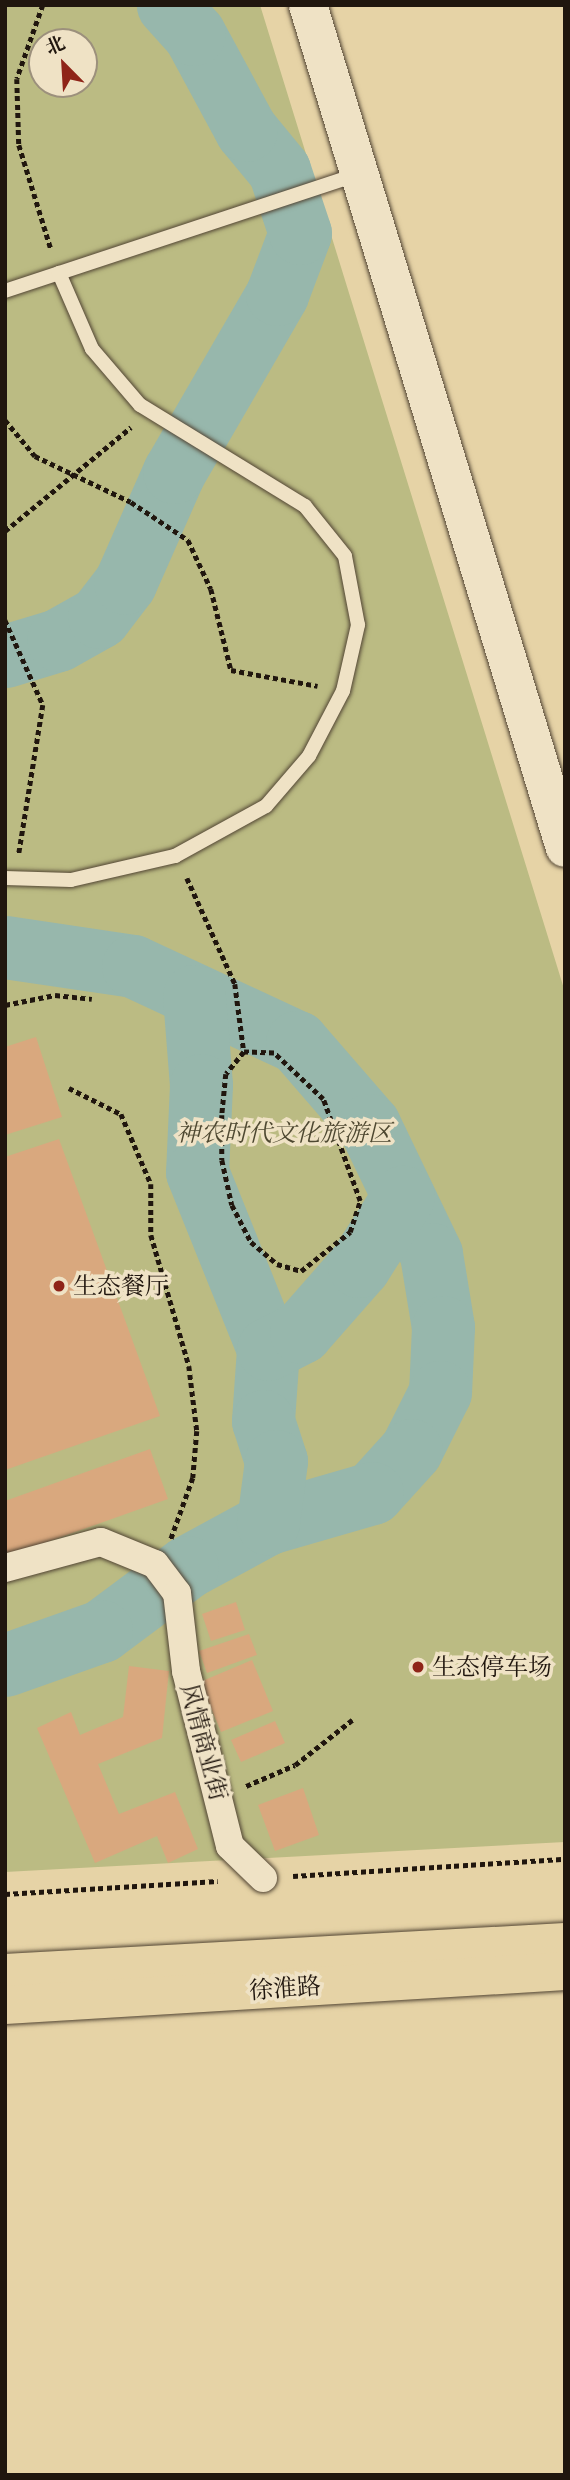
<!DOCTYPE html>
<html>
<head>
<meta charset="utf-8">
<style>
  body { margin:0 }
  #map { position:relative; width:570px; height:2480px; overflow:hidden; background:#e6d3a6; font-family:"Libre Caslon Text","Noto Serif SC",serif }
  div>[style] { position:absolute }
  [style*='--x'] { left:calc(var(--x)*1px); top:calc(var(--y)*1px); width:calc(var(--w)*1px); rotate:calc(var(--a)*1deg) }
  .green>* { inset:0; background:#bbbb83 }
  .river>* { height:63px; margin:-31.5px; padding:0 31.5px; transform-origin:31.5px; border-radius:31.5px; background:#97b7ac }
  .building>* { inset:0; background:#d9a87e }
  .path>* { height:4.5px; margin-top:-2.25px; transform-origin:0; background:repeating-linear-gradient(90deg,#20160e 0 5px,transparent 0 8.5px) }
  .roads { filter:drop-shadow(0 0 2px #524534) drop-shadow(0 0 2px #524534) }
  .lane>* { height:14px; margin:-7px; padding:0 7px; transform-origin:7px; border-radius:7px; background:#efe2c5 }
  .street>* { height:28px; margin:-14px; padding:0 14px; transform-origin:14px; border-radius:14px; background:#efe2c5 }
  .secondary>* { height:38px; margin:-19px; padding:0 19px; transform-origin:19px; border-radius:19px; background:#efe2c5 }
  .primary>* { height:38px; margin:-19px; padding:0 19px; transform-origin:19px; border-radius:19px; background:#e6d3a6 }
  .dots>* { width:19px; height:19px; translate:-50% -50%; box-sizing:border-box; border:4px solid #efe2c5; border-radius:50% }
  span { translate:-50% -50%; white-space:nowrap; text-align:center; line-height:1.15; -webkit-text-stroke:7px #efe2c5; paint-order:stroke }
  .park-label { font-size:24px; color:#4e4831; font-style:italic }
  .poi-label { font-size:24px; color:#20160e }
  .left { translate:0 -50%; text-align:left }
  .street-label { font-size:24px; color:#20160e }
  .frame { position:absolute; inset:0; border:7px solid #20160e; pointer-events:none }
  .north { position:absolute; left:28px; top:28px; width:70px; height:70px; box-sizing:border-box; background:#efe2c5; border:2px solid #9c907c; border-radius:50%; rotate:336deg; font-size:19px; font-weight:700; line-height:28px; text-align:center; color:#20160e }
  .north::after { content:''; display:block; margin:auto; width:24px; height:32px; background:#8f2418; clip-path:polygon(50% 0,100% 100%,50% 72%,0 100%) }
</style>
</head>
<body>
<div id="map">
  <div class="green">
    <i style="clip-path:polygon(evenodd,5px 5px,260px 5px,565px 992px,565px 1842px,5px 1872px,5px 5px,42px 42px,84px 42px,84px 84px,42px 84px,42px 42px)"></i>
  </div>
  <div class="river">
    <i style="--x:5;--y:656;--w:55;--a:-16.8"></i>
    <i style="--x:58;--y:640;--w:47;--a:-29.3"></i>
    <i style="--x:99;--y:617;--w:43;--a:-52.6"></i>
    <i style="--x:125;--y:583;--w:121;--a:-66.2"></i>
    <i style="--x:174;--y:472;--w:206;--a:-59.9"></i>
    <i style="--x:277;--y:294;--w:65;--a:-69.3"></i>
    <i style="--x:300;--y:233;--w:66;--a:-108.4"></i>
    <i style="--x:279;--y:170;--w:52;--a:-129.5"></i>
    <i style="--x:246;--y:130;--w:109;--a:-118.4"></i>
    <i style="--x:194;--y:34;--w:39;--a:-132"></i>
    <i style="--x:5;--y:947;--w:129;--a:8.4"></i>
    <i style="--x:133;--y:966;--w:181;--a:24.9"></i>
    <i style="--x:297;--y:1042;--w:110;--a:49.1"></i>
    <i style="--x:369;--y:1125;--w:143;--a:64.3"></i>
    <i style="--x:431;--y:1254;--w:74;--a:80.7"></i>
    <i style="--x:443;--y:1327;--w:65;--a:92.6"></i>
    <i style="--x:440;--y:1392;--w:65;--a:116.6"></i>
    <i style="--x:411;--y:1450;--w:58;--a:132.2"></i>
    <i style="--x:372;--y:1493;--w:108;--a:163.9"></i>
    <i style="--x:268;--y:1523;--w:92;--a:151.5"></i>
    <i style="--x:187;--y:1567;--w:107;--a:143.3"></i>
    <i style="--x:101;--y:1631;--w:102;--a:160.5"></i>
    <i style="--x:194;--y:996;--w:89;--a:85.5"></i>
    <i style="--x:201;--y:1085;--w:87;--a:92.6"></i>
    <i style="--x:197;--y:1172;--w:191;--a:68.1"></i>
    <i style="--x:268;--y:1349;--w:72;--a:94"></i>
    <i style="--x:263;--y:1421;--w:42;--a:72"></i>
    <i style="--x:276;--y:1461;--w:63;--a:97.4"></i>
    <i style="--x:268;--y:1349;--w:37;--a:-27"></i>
    <i style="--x:301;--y:1332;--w:88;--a:-48.7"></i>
    <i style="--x:359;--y:1266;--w:82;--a:-57.5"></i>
  </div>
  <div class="building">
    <i style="clip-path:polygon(36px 1037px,62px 1117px,5px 1135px,5px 1047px)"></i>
    <i style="clip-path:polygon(59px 1139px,160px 1416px,5px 1470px,5px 1157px)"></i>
    <i style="clip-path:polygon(150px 1449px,168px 1499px,5px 1557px,5px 1501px)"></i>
    <i style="clip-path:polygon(236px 1602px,245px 1630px,211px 1641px,202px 1614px)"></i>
    <i style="clip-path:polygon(249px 1634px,257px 1655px,207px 1673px,199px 1651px)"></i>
    <i style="clip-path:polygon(252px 1660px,273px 1711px,221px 1732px,200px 1682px)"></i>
    <i style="clip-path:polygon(129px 1666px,169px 1671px,162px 1738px,98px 1764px,119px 1814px,175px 1792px,198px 1849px,168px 1863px,157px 1836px,95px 1863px,37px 1728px,71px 1712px,80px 1735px,123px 1717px)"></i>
    <i style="clip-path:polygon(275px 1721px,285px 1743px,241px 1762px,231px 1740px)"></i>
    <i style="clip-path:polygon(303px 1788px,319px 1835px,275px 1851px,258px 1805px)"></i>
  </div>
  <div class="path">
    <i style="--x:43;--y:5;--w:78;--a:109.4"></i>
    <i style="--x:17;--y:79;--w:66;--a:88.3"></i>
    <i style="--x:19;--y:145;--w:109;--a:72.9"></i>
    <i style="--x:5;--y:420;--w:47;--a:50.2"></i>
    <i style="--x:35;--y:456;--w:106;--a:25.6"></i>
    <i style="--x:131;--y:502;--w:69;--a:33.7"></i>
    <i style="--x:188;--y:540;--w:54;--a:64.9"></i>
    <i style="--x:211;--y:589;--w:83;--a:76.1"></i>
    <i style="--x:231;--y:670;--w:88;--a:10.4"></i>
    <i style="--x:5;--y:531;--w:163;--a:-39.5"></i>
    <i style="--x:5;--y:620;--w:93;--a:65.9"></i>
    <i style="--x:43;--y:705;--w:150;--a:99.2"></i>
    <i style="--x:187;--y:878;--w:116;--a:65.6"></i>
    <i style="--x:235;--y:984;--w:69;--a:82.5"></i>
    <i style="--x:244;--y:1052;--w:28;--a:129"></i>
    <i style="--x:226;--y:1074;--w:41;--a:95.6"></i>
    <i style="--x:222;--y:1115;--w:45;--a:90"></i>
    <i style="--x:222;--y:1160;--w:46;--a:77.5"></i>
    <i style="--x:232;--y:1205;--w:42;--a:62.8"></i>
    <i style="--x:251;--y:1242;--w:34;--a:40"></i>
    <i style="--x:277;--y:1264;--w:25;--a:16"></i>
    <i style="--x:301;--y:1271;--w:63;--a:-38.5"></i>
    <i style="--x:350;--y:1232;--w:33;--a:-72"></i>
    <i style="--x:360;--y:1201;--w:109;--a:-109.9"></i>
    <i style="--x:323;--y:1099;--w:67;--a:-136.8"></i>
    <i style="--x:274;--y:1053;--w:30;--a:-178"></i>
    <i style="--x:5;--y:1005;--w:51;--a:-11.3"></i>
    <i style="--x:55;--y:995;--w:37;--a:6"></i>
    <i style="--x:69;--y:1088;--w:58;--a:26.6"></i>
    <i style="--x:121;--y:1114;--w:76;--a:66.8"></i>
    <i style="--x:151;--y:1184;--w:51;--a:90"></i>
    <i style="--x:151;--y:1235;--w:136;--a:73.8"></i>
    <i style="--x:189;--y:1366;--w:65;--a:83"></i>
    <i style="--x:197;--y:1431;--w:47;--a:94.9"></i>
    <i style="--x:193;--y:1478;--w:65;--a:109.8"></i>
    <i style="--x:246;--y:1786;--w:53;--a:-23.2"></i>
    <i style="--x:295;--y:1765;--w:73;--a:-38.3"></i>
    <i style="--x:293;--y:1876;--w:273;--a:-3.6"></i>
    <i style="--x:5;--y:1894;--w:213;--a:-3.5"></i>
  </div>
  <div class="roads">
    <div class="lane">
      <i style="--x:5;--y:291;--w:372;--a:-18.3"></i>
      <i style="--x:5;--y:878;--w:66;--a:1.7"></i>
      <i style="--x:71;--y:880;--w:107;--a:-13"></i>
      <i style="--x:175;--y:856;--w:104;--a:-28.8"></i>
      <i style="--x:266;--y:806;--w:66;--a:-49.3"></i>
      <i style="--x:309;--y:756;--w:73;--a:-62.4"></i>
      <i style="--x:343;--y:691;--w:68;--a:-77.2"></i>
      <i style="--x:358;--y:625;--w:70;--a:-100.7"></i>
      <i style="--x:345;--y:556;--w:64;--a:-128.7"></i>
      <i style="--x:305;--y:506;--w:193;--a:-148.5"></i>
      <i style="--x:140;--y:405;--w:74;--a:-130.6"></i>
      <i style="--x:92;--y:349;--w:83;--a:-113.5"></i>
    </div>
    <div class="street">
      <i style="--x:5;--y:1568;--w:99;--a:-15.2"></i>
      <i style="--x:101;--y:1542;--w:58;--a:22.2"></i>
      <i style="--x:155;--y:1564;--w:36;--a:53"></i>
      <i style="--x:177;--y:1593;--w:79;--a:83.4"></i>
      <i style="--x:186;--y:1671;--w:180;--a:75.9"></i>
      <i style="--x:230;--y:1846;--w:46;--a:44.1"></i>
    </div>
    <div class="secondary">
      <i style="--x:308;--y:5;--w:881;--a:73.05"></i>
    </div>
    <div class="primary">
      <i style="--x:5;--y:1973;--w:561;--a:-3.17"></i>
      <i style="--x:5;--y:2005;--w:561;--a:-3.47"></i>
    </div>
  </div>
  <div class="dots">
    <i style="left:59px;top:1286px;background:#8f2418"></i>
    <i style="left:418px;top:1667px;background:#8f2418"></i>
  </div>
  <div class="park-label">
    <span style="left:284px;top:1133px">神农时代文化旅游区</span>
  </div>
  <div class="poi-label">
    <span class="left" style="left:73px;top:1286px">生态餐厅</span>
    <span class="left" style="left:432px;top:1667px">生态停车场</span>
  </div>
  <div class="street-label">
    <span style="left:204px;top:1742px;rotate:75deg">风情商业街</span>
    <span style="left:285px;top:1988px;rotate:-4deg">徐淮路</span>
  </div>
  <div class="frame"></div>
  <div class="north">北</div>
</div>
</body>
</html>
